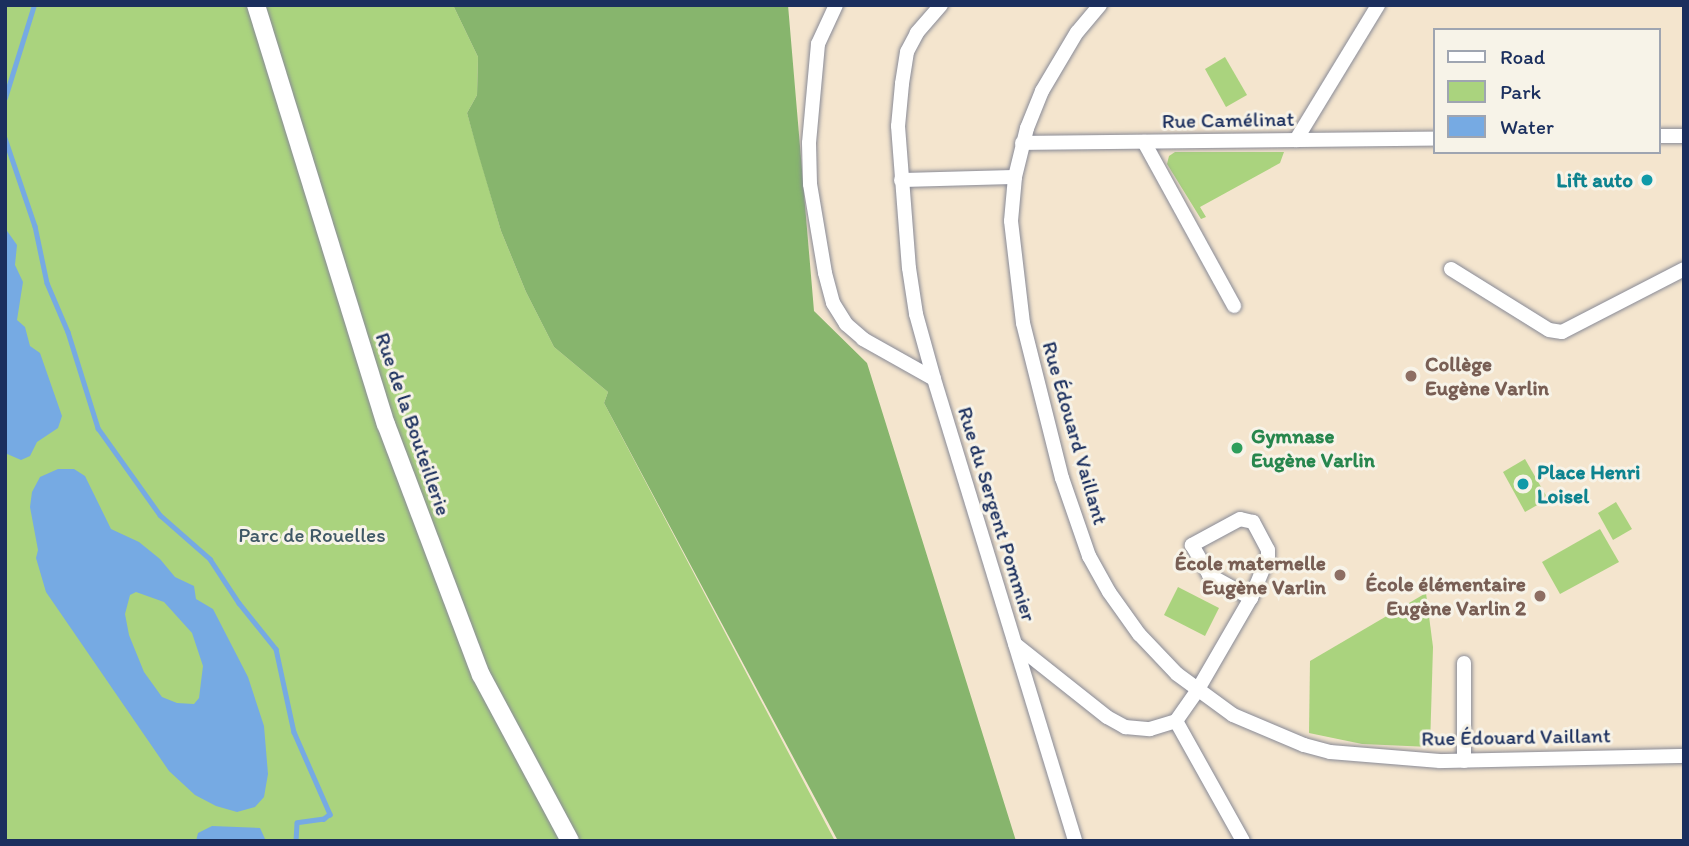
<!DOCTYPE html>
<html>
<head>
<meta charset="utf-8">
<style>
  body { margin:0 }
  #map { position:relative; width:1689px; height:846px; overflow:hidden; background:#f4e5ce; font-family:Itim,sans-serif }
  div>[style] { position:absolute }
  [style*='--x'] { left:calc(var(--x)*1px); top:calc(var(--y)*1px); width:calc(var(--w)*1px); rotate:calc(var(--a)*1deg) }
  .green>* { inset:0; background:#aad37e }
  .forest>* { inset:0; background:#87b56d }
  .water>* { inset:0; background:#76aae3 }
  .stream>* { height:4.5px; margin:-2.25px; padding:0 2.25px; transform-origin:2.25px; border-radius:2.25px; background:#76aae3 }
  .roads { filter:drop-shadow(0 0 2px #888a96) drop-shadow(0 0 2px #888a96) }
  .minor>* { height:14px; margin:-7px; padding:0 7px; transform-origin:7px; border-radius:7px; background:#fff }
  .tertiary>* { height:18px; margin:-9px; padding:0 9px; transform-origin:9px; border-radius:9px; background:#fff }
  .dots>* { width:19px; height:19px; translate:-50% -50%; box-sizing:border-box; border:4px solid #f7f3e8; border-radius:50% }
  span { translate:-50% -50%; white-space:nowrap; text-align:center; line-height:1.15; -webkit-text-stroke:6px #f7f3e8; paint-order:stroke }
  .street-label { font-size:21px; color:#1b2f5e }
  .culture-label { font-size:21px; color:#0d838f; font-weight:700 }
  .right { translate:-100% -50%; text-align:right }
  .left { translate:0 -50%; text-align:left }
  .education-label { font-size:21px; color:#785e54; font-weight:700 }
  .leisure-label { font-size:21px; color:#27864d; font-weight:700 }
  .park-label { font-size:21px; color:#3f5866 }
  .frame { position:absolute; inset:0; border:7px solid #1b2f5e; pointer-events:none }
  .legend { position:absolute; left:1433px; top:28px; width:228px; height:126px; box-sizing:border-box; background:#f7f3e8; border:2px solid #9fa5b1; margin:0; padding:9px 12px; list-style:none; font-size:21px; color:#1b2f5e }
  .legend li { display:flex; align-items:center; gap:14px; height:35px }
  .legend b { width:35px; border:2px solid #9fa5b1 }
</style>
</head>
<body>
<div id="map">
  <div class="green">
    <i style="clip-path:polygon(5px 5px,453px 5px,478px 57px,477px 95px,467px 113px,501px 231px,526px 292px,554px 347px,608px 392px,604px 403px,835px 841px,5px 841px)"></i>
    <i style="clip-path:polygon(1225px 57px,1247px 95px,1226px 107px,1205px 69px)"></i>
    <i style="clip-path:polygon(1175px 152px,1284px 152px,1280px 163px,1200px 207px,1206px 217px,1201px 219px,1167px 164px,1169px 156px)"></i>
    <i style="clip-path:polygon(1525px 459px,1548px 499px,1525px 512px,1503px 472px)"></i>
    <i style="clip-path:polygon(1616px 502px,1632px 529px,1613px 540px,1598px 513px)"></i>
    <i style="clip-path:polygon(1600px 529px,1619px 562px,1560px 594px,1542px 562px)"></i>
    <i style="clip-path:polygon(1178px 587px,1219px 608px,1205px 636px,1164px 615px)"></i>
    <i style="clip-path:polygon(1426px 593px,1433px 647px,1430px 747px,1362px 744px,1309px 733px,1310px 661px)"></i>
  </div>
  <div class="forest">
    <i style="clip-path:polygon(453px 5px,788px 5px,814px 311px,867px 363px,1016px 841px,838px 841px,604px 403px,608px 392px,554px 347px,526px 292px,501px 231px,478px 153px,467px 113px,477px 95px,478px 57px)"></i>
  </div>
  <div class="water">
    <i style="clip-path:polygon(5px 228px,17px 245px,15px 265px,23px 282px,17px 320px,25px 327px,30px 346px,40px 353px,62px 416px,58px 428px,37px 442px,30px 456px,21px 460px,5px 453px)"></i>
    <i style="clip-path:polygon(evenodd,58px 469px,74px 469px,85px 476px,111px 529px,139px 542px,160px 559px,175px 577px,194px 586px,196px 599px,213px 609px,248px 677px,264px 726px,268px 774px,264px 797px,255px 807px,237px 812px,216px 806px,195px 795px,169px 771px,46px 592px,36px 558px,38px 550px,30px 507px,32px 492px,40px 477px,58px 469px,136px 592px,164px 602px,192px 633px,203px 666px,199px 698px,194px 704px,177px 703px,162px 697px,144px 672px,129px 635px,125px 614px,130px 595px,136px 592px)"></i>
    <i style="clip-path:polygon(212px 826px,260px 828px,266px 841px,196px 841px,198px 833px)"></i>
  </div>
  <div class="stream">
    <i style="--x:5;--y:98;--w:97;--a:-72.7"></i>
    <i style="--x:5;--y:138;--w:93;--a:71.2"></i>
    <i style="--x:35;--y:226;--w:58;--a:78.1"></i>
    <i style="--x:47;--y:283;--w:53;--a:66.8"></i>
    <i style="--x:68;--y:332;--w:101;--a:72.6"></i>
    <i style="--x:98;--y:428;--w:107;--a:54.5"></i>
    <i style="--x:160;--y:515;--w:67;--a:41.3"></i>
    <i style="--x:210;--y:559;--w:53;--a:56.6"></i>
    <i style="--x:239;--y:603;--w:59;--a:51.2"></i>
    <i style="--x:276;--y:649;--w:85;--a:77.8"></i>
    <i style="--x:294;--y:732;--w:90;--a:66.3"></i>
    <i style="--x:330;--y:814;--w:8;--a:140"></i>
    <i style="--x:324;--y:819;--w:27;--a:172"></i>
    <i style="--x:297;--y:823;--w:18;--a:93"></i>
  </div>
  <div class="roads">
    <div class="minor">
      <i style="--x:836;--y:5;--w:43;--a:114.8"></i>
      <i style="--x:818;--y:44;--w:99;--a:95.2"></i>
      <i style="--x:809;--y:143;--w:41;--a:88.6"></i>
      <i style="--x:810;--y:184;--w:90;--a:80.4"></i>
      <i style="--x:825;--y:273;--w:31;--a:75"></i>
      <i style="--x:833;--y:303;--w:25;--a:58"></i>
      <i style="--x:846;--y:324;--w:23;--a:41"></i>
      <i style="--x:863;--y:339;--w:81;--a:29.4"></i>
      <i style="--x:941;--y:5;--w:37;--a:131"></i>
      <i style="--x:917;--y:33;--w:21;--a:118"></i>
      <i style="--x:907;--y:52;--w:32;--a:99"></i>
      <i style="--x:902;--y:84;--w:42;--a:95.4"></i>
      <i style="--x:898;--y:126;--w:142;--a:85.6"></i>
      <i style="--x:909;--y:268;--w:47;--a:81.3"></i>
      <i style="--x:916;--y:314;--w:67;--a:74.5"></i>
      <i style="--x:934;--y:379;--w:483;--a:73"></i>
      <i style="--x:1100;--y:5;--w:35;--a:130"></i>
      <i style="--x:1077;--y:32;--w:69;--a:120.7"></i>
      <i style="--x:1042;--y:91;--w:40;--a:112"></i>
      <i style="--x:1027;--y:128;--w:50;--a:103.8"></i>
      <i style="--x:1015;--y:177;--w:44;--a:95.2"></i>
      <i style="--x:1011;--y:221;--w:103;--a:83.3"></i>
      <i style="--x:1023;--y:323;--w:160;--a:75.9"></i>
      <i style="--x:1062;--y:478;--w:83;--a:70.9"></i>
      <i style="--x:1089;--y:556;--w:41;--a:60.9"></i>
      <i style="--x:1109;--y:592;--w:52;--a:54.5"></i>
      <i style="--x:1139;--y:634;--w:55;--a:46.5"></i>
      <i style="--x:1177;--y:674;--w:69;--a:36.2"></i>
      <i style="--x:1233;--y:715;--w:77;--a:22.9"></i>
      <i style="--x:1304;--y:745;--w:27;--a:15"></i>
      <i style="--x:1330;--y:752;--w:110;--a:4.7"></i>
      <i style="--x:1440;--y:761;--w:244;--a:-1.2"></i>
      <i style="--x:1659;--y:136;--w:25;--a:0"></i>
      <i style="--x:1296;--y:140;--w:158;--a:-58.7"></i>
      <i style="--x:1144;--y:142;--w:187;--a:61.2"></i>
      <i style="--x:1022;--y:143;--w:413;--a:-0.6"></i>
      <i style="--x:901;--y:180;--w:114;--a:-1.5"></i>
      <i style="--x:1451;--y:269;--w:115;--a:31.9"></i>
      <i style="--x:1549;--y:330;--w:13;--a:9"></i>
      <i style="--x:1562;--y:332;--w:137;--a:-27.3"></i>
      <i style="--x:1015;--y:644;--w:117;--a:38.4"></i>
      <i style="--x:1107;--y:717;--w:21;--a:29"></i>
      <i style="--x:1125;--y:727;--w:25;--a:5"></i>
      <i style="--x:1150;--y:729;--w:27;--a:-17"></i>
      <i style="--x:1176;--y:721;--w:37;--a:-55"></i>
      <i style="--x:1197;--y:691;--w:108;--a:-59.9"></i>
      <i style="--x:1251;--y:598;--w:44;--a:-67.5"></i>
      <i style="--x:1268;--y:557;--w:7;--a:-90"></i>
      <i style="--x:1268;--y:550;--w:32;--a:-118"></i>
      <i style="--x:1253;--y:522;--w:13;--a:-167"></i>
      <i style="--x:1240;--y:519;--w:55;--a:151.6"></i>
      <i style="--x:1192;--y:545;--w:34;--a:60"></i>
      <i style="--x:1209;--y:575;--w:48;--a:28.7"></i>
      <i style="--x:1176;--y:721;--w:137;--a:60.8"></i>
      <i style="--x:1464;--y:761;--w:98;--a:-90"></i>
    </div>
    <div class="tertiary">
      <i style="--x:256;--y:5;--w:439;--a:72.8"></i>
      <i style="--x:386;--y:424;--w:268;--a:69.3"></i>
      <i style="--x:481;--y:675;--w:188;--a:61.8"></i>
    </div>
  </div>
  <div class="dots">
    <i style="left:1647px;top:180px;background:#0f9aa8"></i>
    <i style="left:1411px;top:376px;background:#8d6e63"></i>
    <i style="left:1237px;top:448px;background:#2e9e5b"></i>
    <i style="left:1523px;top:484px;background:#0f9aa8"></i>
    <i style="left:1340px;top:575px;background:#8d6e63"></i>
    <i style="left:1540px;top:596px;background:#8d6e63"></i>
  </div>
  <div class="street-label">
    <span style="left:1228px;top:120px;rotate:-1deg">Rue Camélinat</span>
    <span style="left:413px;top:424px;rotate:71deg">Rue de la Bouteillerie</span>
    <span style="left:1075px;top:433px;rotate:74deg">Rue Édouard Vaillant</span>
    <span style="left:997px;top:514px;rotate:73deg">Rue du Sergent Pommier</span>
    <span style="left:1516px;top:737px;rotate:-1deg">Rue Édouard Vaillant</span>
  </div>
  <div class="culture-label">
    <span class="right" style="left:1633px;top:180px">Lift auto</span>
    <span class="left" style="left:1537px;top:484px">Place Henri<br>Loisel</span>
  </div>
  <div class="education-label">
    <span class="left" style="left:1425px;top:376px">Collège<br>Eugène Varlin</span>
    <span class="right" style="left:1326px;top:575px">École maternelle<br>Eugène Varlin</span>
    <span class="right" style="left:1526px;top:596px">École élémentaire<br>Eugène Varlin 2</span>
  </div>
  <div class="leisure-label">
    <span class="left" style="left:1251px;top:448px">Gymnase<br>Eugène Varlin</span>
  </div>
  <div class="park-label">
    <span style="left:312px;top:535px">Parc de Rouelles</span>
  </div>
  <div class="frame"></div>
  <ul class="legend">
  <li><b style="height:9px;background:#fff"></b>Road</li>
  <li><b style="height:19px;background:#aad37e"></b>Park</li>
  <li><b style="height:19px;background:#76aae3"></b>Water</li>
  </ul>
</div>
</body>
</html>
